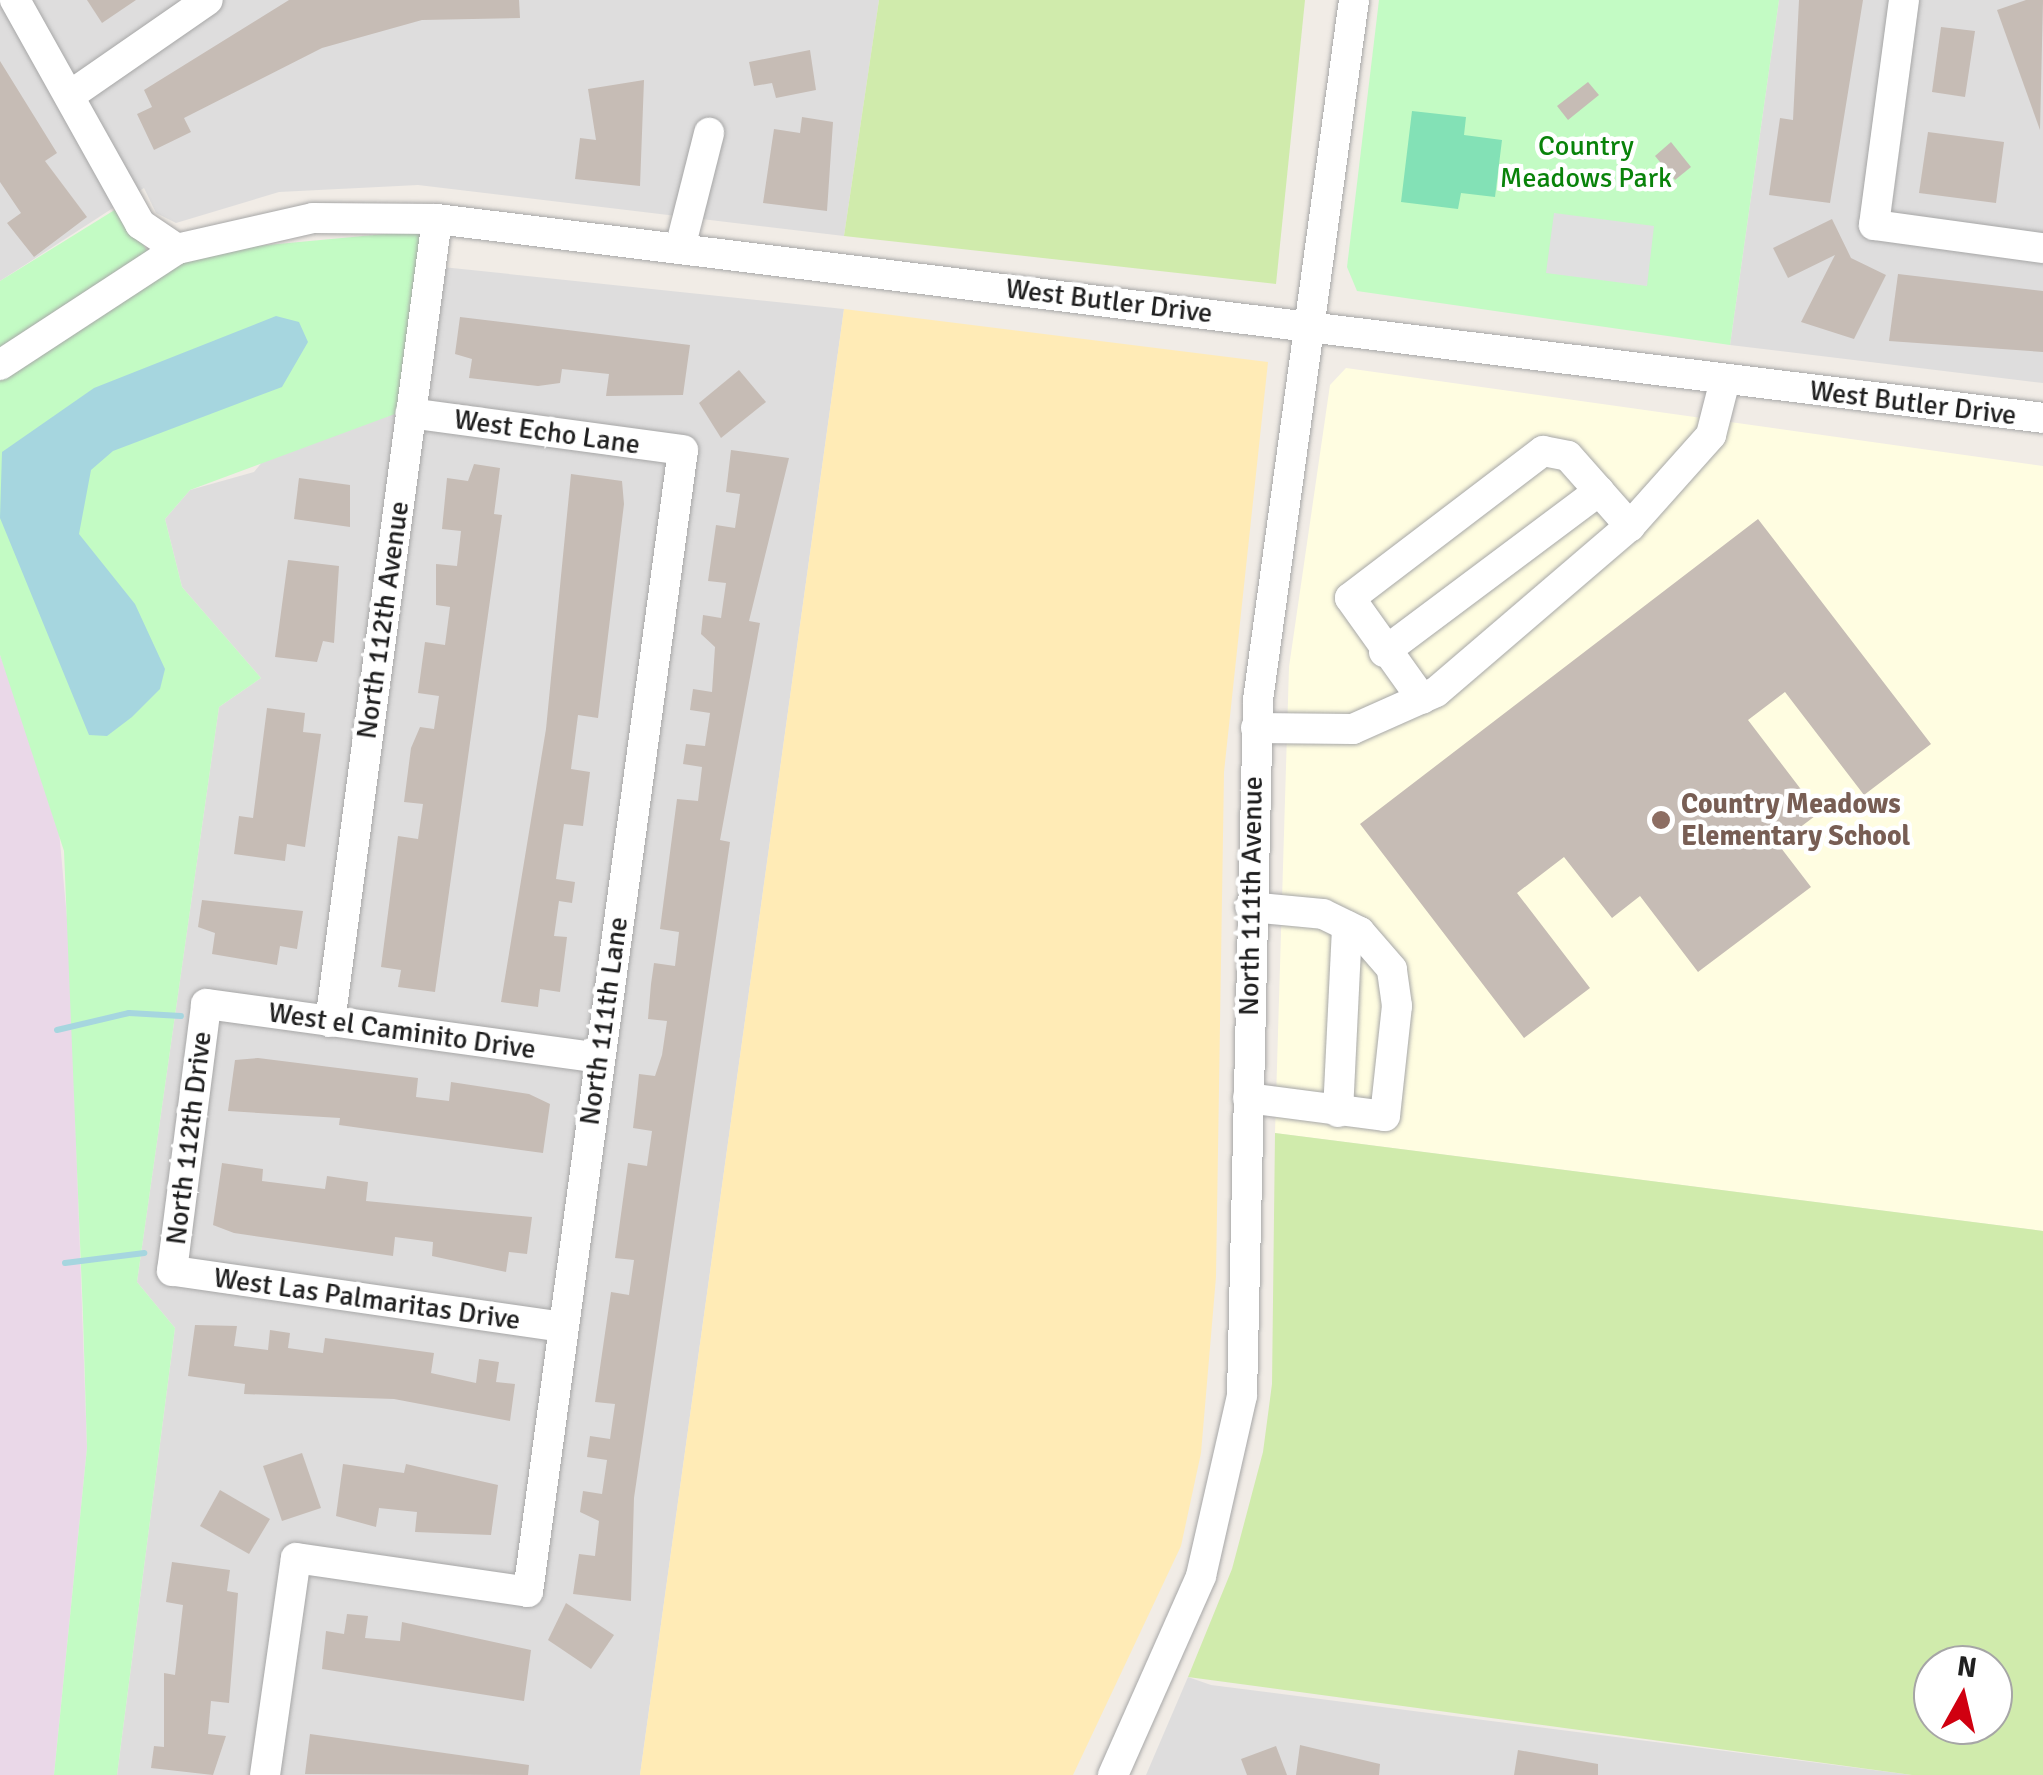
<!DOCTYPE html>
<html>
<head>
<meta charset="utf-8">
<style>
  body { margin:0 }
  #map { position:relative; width:2043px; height:1775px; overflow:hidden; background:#f1ece6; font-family:Signika,sans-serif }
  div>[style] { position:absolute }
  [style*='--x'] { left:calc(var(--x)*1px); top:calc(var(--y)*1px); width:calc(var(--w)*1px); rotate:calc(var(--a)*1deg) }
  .residential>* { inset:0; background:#dedddd }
  .industrial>* { inset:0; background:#ead8e8 }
  .education>* { inset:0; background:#fffde1 }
  .grass>* { inset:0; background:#d0ebac }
  .sand>* { inset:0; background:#ffebb6 }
  .park>* { inset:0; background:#c3fbc4 }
  .pitch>* { inset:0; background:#83e1b6 }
  .parking>* { inset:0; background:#e0e0e0 }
  .water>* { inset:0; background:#a6d6df }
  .stream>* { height:6px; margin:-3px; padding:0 3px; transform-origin:3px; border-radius:3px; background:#a6d6df }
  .building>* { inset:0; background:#c6bcb5 }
  .roads { filter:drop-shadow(0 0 2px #a7a7a7) drop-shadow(0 0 2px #a7a7a7) }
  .minor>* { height:30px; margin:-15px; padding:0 15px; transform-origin:15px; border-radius:15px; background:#fff }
  .dots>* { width:28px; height:28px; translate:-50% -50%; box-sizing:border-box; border:5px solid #fff; border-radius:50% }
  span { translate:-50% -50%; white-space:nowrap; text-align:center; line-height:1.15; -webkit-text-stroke:9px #fff; paint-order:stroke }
  .park-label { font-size:28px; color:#09830a }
  .street-label { font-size:28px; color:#202020 }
  .education-label { font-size:28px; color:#785e54; font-weight:700 }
  .left { translate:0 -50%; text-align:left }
  .north { position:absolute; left:1913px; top:1645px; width:100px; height:100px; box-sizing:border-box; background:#fff; border:2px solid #a6a6a6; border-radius:50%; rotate:8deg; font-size:28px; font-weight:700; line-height:40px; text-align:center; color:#202020 }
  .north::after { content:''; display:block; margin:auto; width:35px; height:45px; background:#d00010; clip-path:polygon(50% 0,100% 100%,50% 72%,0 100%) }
</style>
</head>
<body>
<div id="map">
  <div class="residential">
    <i style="clip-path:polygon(0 0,879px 0,844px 236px,418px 185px,279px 192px,176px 223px,156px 213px,144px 188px,0 281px)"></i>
    <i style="clip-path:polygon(1779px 0,2043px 0,2043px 383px,1730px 345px)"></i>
    <i style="clip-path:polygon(423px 265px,844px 309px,640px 1775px,117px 1775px,175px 1328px,137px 1282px,219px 707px,261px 678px,182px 587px,165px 519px,190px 490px,254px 472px)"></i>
    <i style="clip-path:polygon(1188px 1677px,1211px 1685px,1912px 1775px,1146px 1775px)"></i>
  </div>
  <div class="industrial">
    <i style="clip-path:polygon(0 655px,57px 809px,69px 941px,87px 1448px,54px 1775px,0 1775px)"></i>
  </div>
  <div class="education">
    <i style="clip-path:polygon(1346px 368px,2043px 466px,2043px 1231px,1275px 1133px,1289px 667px,1330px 385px)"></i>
  </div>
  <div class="grass">
    <i style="clip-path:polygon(879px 0,1305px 0,1276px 284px,844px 236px)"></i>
    <i style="clip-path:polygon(evenodd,1275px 1133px,2043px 1231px,2043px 1775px,1912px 1775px,1188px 1677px,1232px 1569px,1263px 1452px,1272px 1384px,1275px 1133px,1993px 1665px,1993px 1725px,1933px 1725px,1933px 1665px,1993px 1665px)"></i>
  </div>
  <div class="sand">
    <i style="clip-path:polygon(844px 309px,1268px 362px,1224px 772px,1216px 1277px,1201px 1453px,1181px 1546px,1073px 1775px,640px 1775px)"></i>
  </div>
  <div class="park">
    <i style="clip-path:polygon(1379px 0,1779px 0,1730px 345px,1357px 291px,1347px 267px)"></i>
    <i style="clip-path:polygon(121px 206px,150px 256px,427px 230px,403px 411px,190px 490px,165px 519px,182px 587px,261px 678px,219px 707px,137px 1282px,175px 1328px,117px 1775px,54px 1775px,87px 1448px,83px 1316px,64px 851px,0 655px,0 281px)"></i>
  </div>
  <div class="pitch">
    <i style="clip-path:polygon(1412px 111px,1466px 117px,1464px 135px,1502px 140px,1495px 197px,1461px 193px,1458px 209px,1401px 202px)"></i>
  </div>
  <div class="parking">
    <i style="clip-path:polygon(1554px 213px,1654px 226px,1647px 286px,1546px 273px)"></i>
  </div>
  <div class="water">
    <i style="clip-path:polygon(276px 316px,299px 322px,308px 342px,282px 387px,113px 451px,91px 470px,79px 534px,135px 604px,165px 669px,160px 689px,132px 717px,107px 736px,89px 735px,0 518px,2px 452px,94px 388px)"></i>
  </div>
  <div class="stream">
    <i style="--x:57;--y:1030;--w:74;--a:-13.3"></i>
    <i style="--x:129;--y:1013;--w:52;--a:3.3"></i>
    <i style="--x:65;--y:1263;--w:80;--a:-7.2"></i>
  </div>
  <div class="building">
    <i style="clip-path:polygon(87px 0,136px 0,102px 23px)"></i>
    <i style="clip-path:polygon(289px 0,519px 0,520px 18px,422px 20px,322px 48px,184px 118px,191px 132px,154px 150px,137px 114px,152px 107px,144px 90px)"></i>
    <i style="clip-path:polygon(1799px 0,1863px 0,1830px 203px,1769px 195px,1780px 118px,1793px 120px)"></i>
    <i style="clip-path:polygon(2026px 0,2043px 0,2040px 130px,1997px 10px)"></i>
    <i style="clip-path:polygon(1941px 27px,1975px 31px,1965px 97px,1932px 92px)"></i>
    <i style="clip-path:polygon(810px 50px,816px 90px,776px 98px,772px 83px,754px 86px,749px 62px)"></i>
    <i style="clip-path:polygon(0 61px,57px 153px,45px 161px,87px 217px,34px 257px,7px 223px,21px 213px,0 182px)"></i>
    <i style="clip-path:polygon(644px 80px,640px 186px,575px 179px,580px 138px,596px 140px,588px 89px)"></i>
    <i style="clip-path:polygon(1588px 82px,1599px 95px,1568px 120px,1557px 106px)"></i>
    <i style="clip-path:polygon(802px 117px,833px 122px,827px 211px,763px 203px,774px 129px,800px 133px)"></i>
    <i style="clip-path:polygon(1928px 132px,2004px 142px,1996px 203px,1919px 193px)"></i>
    <i style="clip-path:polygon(1671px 142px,1691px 167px,1675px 180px,1655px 156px)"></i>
    <i style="clip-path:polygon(1832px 219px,1851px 258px,1886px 275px,1854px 339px,1801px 322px,1835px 255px,1788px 278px,1773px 248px)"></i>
    <i style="clip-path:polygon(1898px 274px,2043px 291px,2043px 352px,1889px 341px)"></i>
    <i style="clip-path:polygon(460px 317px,690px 345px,683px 395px,606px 396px,609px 374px,562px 369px,560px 383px,538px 386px,469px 378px,472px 359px,455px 354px)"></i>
    <i style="clip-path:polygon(739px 370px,766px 402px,721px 438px,699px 403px)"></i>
    <i style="clip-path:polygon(731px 450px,789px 458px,749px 621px,760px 623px,720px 840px,730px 842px,634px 1498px,631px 1601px,573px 1594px,579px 1554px,595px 1556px,599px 1521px,580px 1512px,583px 1491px,602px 1494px,607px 1460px,587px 1457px,590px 1436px,610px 1439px,615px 1404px,595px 1402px,611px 1292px,629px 1295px,634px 1260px,615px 1258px,628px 1163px,647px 1166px,652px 1131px,633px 1128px,637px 1094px,639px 1074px,655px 1076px,662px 1055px,667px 1021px,648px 1019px,651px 984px,654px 963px,675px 966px,679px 932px,660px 929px,677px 799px,698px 801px,702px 767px,683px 764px,686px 744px,705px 746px,710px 713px,690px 710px,693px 689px,712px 692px,715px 647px,701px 634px,703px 615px,721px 618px,726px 583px,708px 581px,716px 525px,735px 528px,740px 494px,726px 492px)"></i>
    <i style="clip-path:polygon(474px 464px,500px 468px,494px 514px,502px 515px,435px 992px,398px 987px,401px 970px,381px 967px,398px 836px,418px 839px,423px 804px,404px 802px,411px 748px,420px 727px,434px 729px,439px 696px,418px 693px,425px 642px,445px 645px,450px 607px,436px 605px,436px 564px,457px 566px,461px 531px,442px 529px,447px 478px,468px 481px)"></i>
    <i style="clip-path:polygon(571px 474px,622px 481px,624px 504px,598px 718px,578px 715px,571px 769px,590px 772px,583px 826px,564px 824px,556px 879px,575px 882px,572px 903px,559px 901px,554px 936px,567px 937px,560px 992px,540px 989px,538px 1007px,501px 1002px,546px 729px)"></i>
    <i style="clip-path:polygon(299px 478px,350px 485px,350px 527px,294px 519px)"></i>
    <i style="clip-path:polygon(1758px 519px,1931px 744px,1864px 795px,1785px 692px,1748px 720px,1819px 813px,1778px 844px,1811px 887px,1698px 972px,1640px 896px,1612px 918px,1564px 857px,1517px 893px,1590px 988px,1524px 1038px,1360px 824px)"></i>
    <i style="clip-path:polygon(288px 560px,339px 566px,334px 643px,323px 641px,317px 662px,275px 657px)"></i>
    <i style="clip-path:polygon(267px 708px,305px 713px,303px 732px,321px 734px,305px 847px,287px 844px,285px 861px,234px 854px,239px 816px,253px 818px)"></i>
    <i style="clip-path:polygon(202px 900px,303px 911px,297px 949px,280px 946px,277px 965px,212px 954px,215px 933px,198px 927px)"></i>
    <i style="clip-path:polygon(258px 1058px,418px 1078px,416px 1097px,449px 1101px,451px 1082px,529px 1094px,550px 1104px,543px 1153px,339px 1125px,340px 1118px,228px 1111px,235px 1060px)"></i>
    <i style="clip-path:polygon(222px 1163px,263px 1169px,262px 1181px,325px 1189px,327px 1176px,368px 1182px,366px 1201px,532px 1217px,527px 1254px,509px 1252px,506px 1272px,432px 1256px,433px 1242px,395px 1237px,393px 1256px,234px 1233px,213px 1225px)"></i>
    <i style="clip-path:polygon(195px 1325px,237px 1326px,234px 1346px,268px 1350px,270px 1330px,290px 1333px,288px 1348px,323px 1353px,325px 1338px,434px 1353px,431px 1373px,476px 1383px,479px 1359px,499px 1362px,496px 1382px,515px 1384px,510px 1421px,394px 1399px,244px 1394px,245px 1384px,188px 1376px)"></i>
    <i style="clip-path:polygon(302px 1453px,321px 1508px,282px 1521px,263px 1466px)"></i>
    <i style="clip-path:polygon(343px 1464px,404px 1473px,406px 1464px,498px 1485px,491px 1535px,415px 1532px,417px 1512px,379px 1508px,376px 1527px,336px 1516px)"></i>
    <i style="clip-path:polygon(220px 1490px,270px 1519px,249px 1554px,200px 1526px)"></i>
    <i style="clip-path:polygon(172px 1562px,230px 1570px,227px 1591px,238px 1593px,229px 1703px,211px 1701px,208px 1734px,226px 1736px,213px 1775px,151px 1768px,154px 1746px,164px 1747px,164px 1673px,175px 1675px,183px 1605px,166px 1602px)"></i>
    <i style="clip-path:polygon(566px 1603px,614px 1635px,591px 1669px,548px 1640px)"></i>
    <i style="clip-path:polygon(347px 1614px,368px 1616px,365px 1638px,400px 1641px,402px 1622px,531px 1650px,524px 1701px,322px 1669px,326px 1631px,344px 1634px)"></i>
    <i style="clip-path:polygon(310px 1734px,529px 1765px,528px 1775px,305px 1774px)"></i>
    <i style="clip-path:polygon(1300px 1745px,1380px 1764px,1379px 1775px,1296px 1775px)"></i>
    <i style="clip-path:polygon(1276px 1746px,1287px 1775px,1247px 1775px,1241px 1759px)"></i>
    <i style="clip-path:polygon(1518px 1750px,1598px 1764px,1598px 1775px,1514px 1775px)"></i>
  </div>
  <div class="roads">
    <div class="minor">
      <i style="--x:15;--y:0;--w:257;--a:60.8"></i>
      <i style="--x:140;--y:224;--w:45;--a:34"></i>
      <i style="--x:177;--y:249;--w:139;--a:-12.8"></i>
      <i style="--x:313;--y:218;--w:124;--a:0.5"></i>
      <i style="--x:437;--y:219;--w:1618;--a:7.06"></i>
      <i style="--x:1904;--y:0;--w:227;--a:97.6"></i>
      <i style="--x:1874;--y:225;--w:171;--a:7.8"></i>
      <i style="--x:72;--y:94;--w:165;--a:-34.7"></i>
      <i style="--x:680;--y:248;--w:119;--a:-75.8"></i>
      <i style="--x:0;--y:365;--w:212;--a:-33.2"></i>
      <i style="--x:1384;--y:652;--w:269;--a:-36.8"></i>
      <i style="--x:1422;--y:699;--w:124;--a:-125.5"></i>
      <i style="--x:1350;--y:598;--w:243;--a:-37.3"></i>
      <i style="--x:1543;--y:451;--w:25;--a:11"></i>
      <i style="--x:1568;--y:456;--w:94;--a:48.5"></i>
      <i style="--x:1256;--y:728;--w:97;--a:0.6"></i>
      <i style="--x:1353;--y:729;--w:91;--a:-24"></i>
      <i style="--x:1436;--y:692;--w:255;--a:-40.6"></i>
      <i style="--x:1630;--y:526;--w:122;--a:-48.3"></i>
      <i style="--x:1711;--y:435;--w:57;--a:-75.7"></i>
      <i style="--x:330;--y:1022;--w:810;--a:-82.41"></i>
      <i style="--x:1248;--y:1098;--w:138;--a:7.5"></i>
      <i style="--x:1385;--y:1116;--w:111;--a:-83.8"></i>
      <i style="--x:1397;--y:1006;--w:37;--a:-98"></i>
      <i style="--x:1392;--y:969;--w:49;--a:-130.9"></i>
      <i style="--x:1360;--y:932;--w:41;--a:-154.1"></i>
      <i style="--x:1323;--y:914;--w:73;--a:-174.5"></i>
      <i style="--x:1338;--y:1112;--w:186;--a:-87.2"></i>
      <i style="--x:563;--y:1327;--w:395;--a:-171.8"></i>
      <i style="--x:172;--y:1271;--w:269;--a:-82.7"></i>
      <i style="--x:206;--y:1004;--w:397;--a:7.8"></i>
      <i style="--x:265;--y:1775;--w:219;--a:-81.9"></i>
      <i style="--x:296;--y:1558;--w:234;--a:8.3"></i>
      <i style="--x:528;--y:1592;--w:1152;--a:-82.27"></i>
      <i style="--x:683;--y:450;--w:275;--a:-172.3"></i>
      <i style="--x:1113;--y:1775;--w:218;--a:-66.1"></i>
      <i style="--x:1201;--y:1576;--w:185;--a:-77.2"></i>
      <i style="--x:1242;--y:1396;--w:696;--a:-88.68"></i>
      <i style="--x:1258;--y:700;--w:707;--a:-82.19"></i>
    </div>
  </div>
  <div class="dots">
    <i style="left:1661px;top:820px;background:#8d6e63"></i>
  </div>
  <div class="park-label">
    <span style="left:1586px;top:162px">Country<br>Meadows Park</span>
  </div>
  <div class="street-label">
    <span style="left:1109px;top:301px;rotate:7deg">West Butler Drive</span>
    <span style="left:1913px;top:403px;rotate:7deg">West Butler Drive</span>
    <span style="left:547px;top:432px;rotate:8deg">West Echo Lane</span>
    <span style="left:383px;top:620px;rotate:-82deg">North 112th Avenue</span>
    <span style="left:1251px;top:896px;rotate:-89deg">North 111th Avenue</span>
    <span style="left:604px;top:1021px;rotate:-82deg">North 111th Lane</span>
    <span style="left:402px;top:1031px;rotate:8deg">West el Caminito Drive</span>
    <span style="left:189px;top:1138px;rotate:-83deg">North 112th Drive</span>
    <span style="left:367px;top:1299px;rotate:8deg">West Las Palmaritas Drive</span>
  </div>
  <div class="education-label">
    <span class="left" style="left:1681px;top:820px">Country Meadows<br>Elementary School</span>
  </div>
  <div class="north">N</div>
</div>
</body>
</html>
